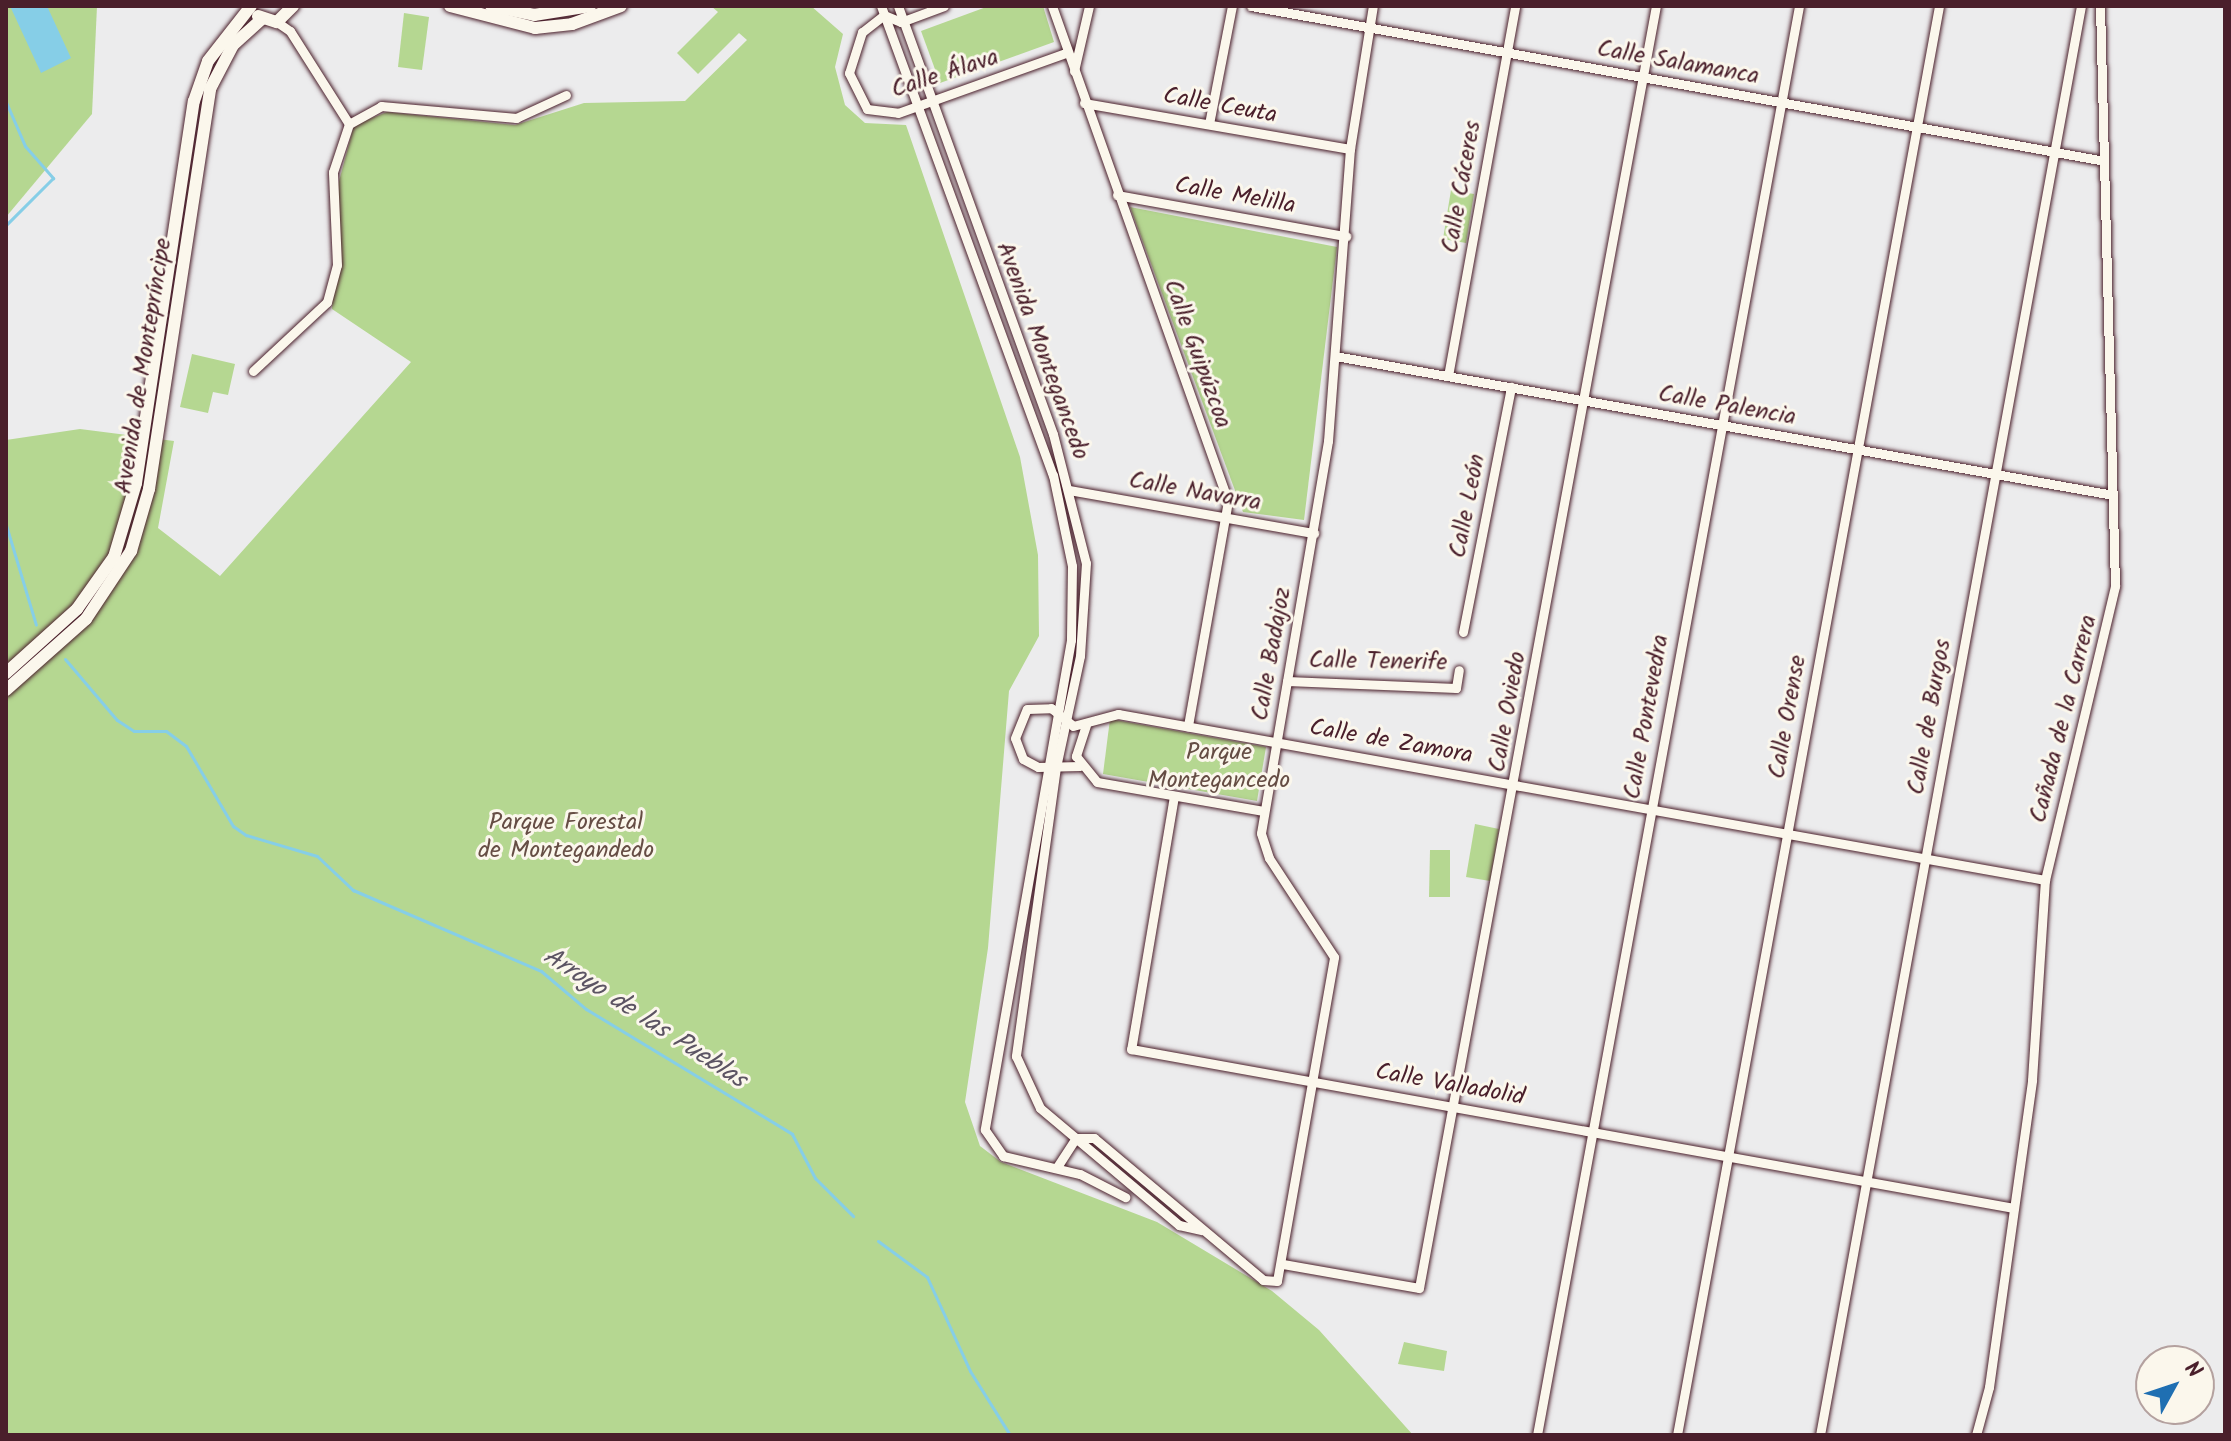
<!DOCTYPE html>
<html>
<head>
<meta charset="utf-8">
<style>
  body { margin:0 }
  #map { position:relative; width:2231px; height:1441px; overflow:hidden; background:#ececed; font-family:Kalam,sans-serif }
  div>[style] { position:absolute }
  [style*='--x'] { left:calc(var(--x)*1px); top:calc(var(--y)*1px); width:calc(var(--w)*1px); rotate:calc(var(--a)*1deg) }
  .green>* { inset:0; background:#b5d791 }
  .water>* { inset:0; background:#86cee7 }
  .stream>* { height:3px; margin:-1.5px; padding:0 1.5px; transform-origin:1.5px; border-radius:1.5px; background:#86cee7 }
  .roads { filter:drop-shadow(0 0 2px #4a1f2b) drop-shadow(0 0 2px #4a1f2b) }
  .street>* { height:9px; margin:-4.5px; padding:0 4.5px; transform-origin:4.5px; border-radius:4.5px; background:#fbf7ec }
  .secondary>* { height:12px; margin:-6px; padding:0 6px; transform-origin:6px; border-radius:6px; background:#fbf7ec }
  span { translate:-50% -50%; white-space:nowrap; text-align:center; line-height:1.15; -webkit-text-stroke:6px #fbf7ec; paint-order:stroke }
  .street-label { font-size:24px; color:#4a1f2b }
  .park-label { font-size:24px; color:#654d44 }
  .water-label { font-size:26px; color:#5c5463; font-style:italic }
  .frame { position:absolute; inset:0; border:8px solid #4a1f2b; pointer-events:none }
  .north { position:absolute; left:2135px; top:1345px; width:80px; height:80px; box-sizing:border-box; background:#fbf7ec; border:2px solid #b4a19f; border-radius:50%; rotate:50deg; font-size:22px; font-weight:700; line-height:32px; text-align:center; color:#4a1f2b }
  .north::after { content:''; display:block; margin:auto; width:28px; height:36px; background:#1f6fb2; clip-path:polygon(50% 0,100% 100%,50% 72%,0 100%) }
</style>
</head>
<body>
<div id="map">
  <div class="green">
    <i style="clip-path:polygon(6px 6px,97px 6px,92px 114px,6px 217px)"></i>
    <i style="clip-path:polygon(711px 6px,811px 6px,843px 34px,835px 67px,845px 105px,865px 123px,906px 125px,1020px 457px,1038px 555px,1039px 636px,1009px 691px,988px 948px,965px 1102px,980px 1146px,1001px 1162px,1157px 1222px,1272px 1291px,1319px 1330px,1413px 1435px,6px 1435px,6px 440px,80px 429px,174px 441px,158px 528px,220px 576px,411px 362px,332px 309px,338px 185px,354px 125px,387px 112px,515px 125px,584px 103px,685px 101px,747px 40px,739px 33px,698px 74px,677px 53px,718px 12px)"></i>
    <i style="clip-path:polygon(989px 6px,1043px 6px,1054px 42px,940px 83px,921px 31px)"></i>
    <i style="clip-path:polygon(404px 13px,429px 17px,422px 70px,398px 67px)"></i>
    <i style="clip-path:polygon(1451px 190px,1474px 194px,1466px 243px,1443px 239px)"></i>
    <i style="clip-path:polygon(1130px 207px,1337px 247px,1304px 520px,1243px 512px)"></i>
    <i style="clip-path:polygon(192px 354px,235px 364px,228px 395px,213px 392px,208px 413px,180px 407px)"></i>
    <i style="clip-path:polygon(1110px 719px,1266px 747px,1257px 801px,1103px 774px)"></i>
    <i style="clip-path:polygon(1475px 824px,1499px 829px,1490px 881px,1466px 877px)"></i>
    <i style="clip-path:polygon(1430px 850px,1450px 850px,1450px 897px,1429px 897px)"></i>
    <i style="clip-path:polygon(1404px 1342px,1447px 1351px,1444px 1371px,1398px 1364px)"></i>
  </div>
  <div class="water">
    <i style="clip-path:polygon(10px 6px,47px 6px,71px 58px,41px 73px)"></i>
  </div>
  <div class="stream">
    <i style="--x:6;--y:102;--w:48;--a:66.6"></i>
    <i style="--x:25;--y:146;--w:43;--a:48.8"></i>
    <i style="--x:53;--y:178;--w:66;--a:135"></i>
    <i style="--x:6;--y:348;--w:43;--a:90"></i>
    <i style="--x:6;--y:451;--w:34;--a:90"></i>
    <i style="--x:6;--y:525;--w:104;--a:73.3"></i>
    <i style="--x:65;--y:659;--w:80;--a:49.6"></i>
    <i style="--x:117;--y:720;--w:20;--a:33"></i>
    <i style="--x:134;--y:731;--w:32;--a:0"></i>
    <i style="--x:166;--y:731;--w:25;--a:37"></i>
    <i style="--x:186;--y:746;--w:93;--a:59.6"></i>
    <i style="--x:233;--y:826;--w:16;--a:35"></i>
    <i style="--x:246;--y:835;--w:74;--a:16.5"></i>
    <i style="--x:317;--y:856;--w:50;--a:43.4"></i>
    <i style="--x:353;--y:890;--w:205;--a:23.3"></i>
    <i style="--x:541;--y:971;--w:59;--a:40.2"></i>
    <i style="--x:586;--y:1009;--w:241;--a:31.2"></i>
    <i style="--x:792;--y:1134;--w:50;--a:62.4"></i>
    <i style="--x:815;--y:1178;--w:54;--a:45"></i>
    <i style="--x:878;--y:1241;--w:61;--a:36.3"></i>
    <i style="--x:927;--y:1277;--w:103;--a:65.4"></i>
    <i style="--x:970;--y:1371;--w:75;--a:58"></i>
  </div>
  <div class="roads">
    <div class="street">
      <i style="--x:881;--y:6;--w:500;--a:69.9"></i>
      <i style="--x:1053;--y:475;--w:93;--a:78.2"></i>
      <i style="--x:1072;--y:566;--w:74;--a:90.8"></i>
      <i style="--x:1071;--y:640;--w:497;--a:100"></i>
      <i style="--x:985;--y:1130;--w:32;--a:55"></i>
      <i style="--x:1003;--y:1156;--w:79;--a:13.2"></i>
      <i style="--x:1080;--y:1174;--w:51;--a:27.1"></i>
      <i style="--x:898;--y:6;--w:455;--a:70.1"></i>
      <i style="--x:1053;--y:434;--w:133;--a:75.7"></i>
      <i style="--x:1086;--y:563;--w:93;--a:93.7"></i>
      <i style="--x:1080;--y:656;--w:114;--a:102.2"></i>
      <i style="--x:1056;--y:767;--w:292;--a:97.9"></i>
      <i style="--x:1016;--y:1056;--w:57;--a:65.2"></i>
      <i style="--x:1040;--y:1108;--w:182;--a:40.1"></i>
      <i style="--x:1179;--y:1225;--w:23;--a:13"></i>
      <i style="--x:944;--y:6;--w:46;--a:159.6"></i>
      <i style="--x:901;--y:22;--w:18;--a:-158"></i>
      <i style="--x:884;--y:15;--w:28;--a:142"></i>
      <i style="--x:862;--y:32;--w:43;--a:107.6"></i>
      <i style="--x:849;--y:73;--w:40;--a:63.4"></i>
      <i style="--x:867;--y:109;--w:31;--a:7"></i>
      <i style="--x:898;--y:113;--w:178;--a:-19.7"></i>
      <i style="--x:1052;--y:6;--w:525;--a:70.43"></i>
      <i style="--x:1228;--y:501;--w:229;--a:100.1"></i>
      <i style="--x:1251;--y:6;--w:862;--a:10.29"></i>
      <i style="--x:277;--y:22;--w:16;--a:35"></i>
      <i style="--x:290;--y:31;--w:110;--a:57.6"></i>
      <i style="--x:1074;--y:71;--w:67;--a:-77"></i>
      <i style="--x:1084;--y:103;--w:270;--a:9.8"></i>
      <i style="--x:1209;--y:124;--w:120;--a:-79"></i>
      <i style="--x:1117;--y:195;--w:233;--a:10.2"></i>
      <i style="--x:1335;--y:356;--w:790;--a:10.13"></i>
      <i style="--x:253;--y:371;--w:101;--a:-43"></i>
      <i style="--x:327;--y:302;--w:38;--a:-75"></i>
      <i style="--x:337;--y:265;--w:93;--a:-92.5"></i>
      <i style="--x:333;--y:172;--w:51;--a:-71.6"></i>
      <i style="--x:349;--y:124;--w:37;--a:-29"></i>
      <i style="--x:381;--y:106;--w:136;--a:5.1"></i>
      <i style="--x:516;--y:118;--w:55;--a:-24.7"></i>
      <i style="--x:1448;--y:376;--w:376;--a:-79.7"></i>
      <i style="--x:1069;--y:490;--w:249;--a:10"></i>
      <i style="--x:1463;--y:632;--w:250;--a:-78.9"></i>
      <i style="--x:1287;--y:681;--w:169;--a:2.4"></i>
      <i style="--x:1456;--y:688;--w:18;--a:-81"></i>
      <i style="--x:1086;--y:725;--w:33;--a:108"></i>
      <i style="--x:1076;--y:756;--w:33;--a:51"></i>
      <i style="--x:1097;--y:782;--w:169;--a:9.9"></i>
      <i style="--x:1080;--y:766;--w:42;--a:178.6"></i>
      <i style="--x:1038;--y:767;--w:17;--a:-152"></i>
      <i style="--x:1023;--y:759;--w:22;--a:-111"></i>
      <i style="--x:1015;--y:738;--w:31;--a:-68"></i>
      <i style="--x:1027;--y:709;--w:24;--a:-2"></i>
      <i style="--x:1051;--y:708;--w:28;--a:39"></i>
      <i style="--x:1073;--y:726;--w:47;--a:-14.9"></i>
      <i style="--x:1118;--y:714;--w:942;--a:10.15"></i>
      <i style="--x:1174;--y:796;--w:257;--a:99.6"></i>
      <i style="--x:1131;--y:1049;--w:897;--a:10.21"></i>
      <i style="--x:1076;--y:1138;--w:18;--a:0"></i>
      <i style="--x:1094;--y:1138;--w:221;--a:40"></i>
      <i style="--x:1263;--y:1280;--w:14;--a:4"></i>
      <i style="--x:1277;--y:1281;--w:329;--a:-80"></i>
      <i style="--x:1334;--y:957;--w:118;--a:-123.3"></i>
      <i style="--x:1269;--y:858;--w:26;--a:-108"></i>
      <i style="--x:1261;--y:833;--w:398;--a:-80.3"></i>
      <i style="--x:1328;--y:441;--w:293;--a:-85.7"></i>
      <i style="--x:1350;--y:149;--w:145;--a:-80.9"></i>
      <i style="--x:1057;--y:1167;--w:35;--a:-57"></i>
      <i style="--x:1283;--y:1264;--w:138;--a:10"></i>
      <i style="--x:1419;--y:1288;--w:1304;--a:-79.53"></i>
      <i style="--x:1537;--y:1435;--w:1453;--a:-79.61"></i>
      <i style="--x:1677;--y:1435;--w:1453;--a:-79.61"></i>
      <i style="--x:1820;--y:1435;--w:1453;--a:-79.65"></i>
      <i style="--x:1976;--y:1435;--w:50;--a:-74.8"></i>
      <i style="--x:1989;--y:1387;--w:310;--a:-82"></i>
      <i style="--x:2032;--y:1080;--w:200;--a:-86.3"></i>
      <i style="--x:2045;--y:880;--w:302;--a:-76.6"></i>
      <i style="--x:2115;--y:586;--w:580;--a:-91.48"></i>
    </div>
    <div class="secondary">
      <i style="--x:450;--y:6;--w:88;--a:14.5"></i>
      <i style="--x:535;--y:28;--w:37;--a:-6"></i>
      <i style="--x:572;--y:24;--w:52;--a:-20.2"></i>
      <i style="--x:491;--y:6;--w:44;--a:11.8"></i>
      <i style="--x:534;--y:15;--w:57;--a:-9.1"></i>
      <i style="--x:258;--y:16;--w:20;--a:18"></i>
      <i style="--x:277;--y:22;--w:23;--a:-45"></i>
      <i style="--x:6;--y:673;--w:96;--a:-42"></i>
      <i style="--x:77;--y:609;--w:64;--a:-54.6"></i>
      <i style="--x:114;--y:557;--w:77;--a:-73.4"></i>
      <i style="--x:136;--y:483;--w:386;--a:-81.4"></i>
      <i style="--x:194;--y:101;--w:42;--a:-70.7"></i>
      <i style="--x:208;--y:61;--w:70;--a:-52"></i>
      <i style="--x:6;--y:690;--w:107;--a:-41.6"></i>
      <i style="--x:86;--y:619;--w:82;--a:-56.5"></i>
      <i style="--x:131;--y:551;--w:65;--a:-73.8"></i>
      <i style="--x:149;--y:489;--w:405;--a:-81.3"></i>
      <i style="--x:210;--y:89;--w:50;--a:-62.4"></i>
      <i style="--x:233;--y:45;--w:39;--a:-42"></i>
    </div>
  </div>
  <div class="street-label">
    <span style="left:1678px;top:63px;rotate:10deg">Calle Salamanca</span>
    <span style="left:945px;top:74px;rotate:-18deg">Calle Álava</span>
    <span style="left:1220px;top:106px;rotate:10deg">Calle Ceuta</span>
    <span style="left:1462px;top:187px;rotate:-80deg">Calle Cáceres</span>
    <span style="left:1235px;top:196px;rotate:10deg">Calle Melilla</span>
    <span style="left:1042px;top:351px;rotate:70deg">Avenida Montegancedo</span>
    <span style="left:1197px;top:354px;rotate:70deg">Calle Guipúzcoa</span>
    <span style="left:144px;top:366px;rotate:-81deg">Avenida de Montepríncipe</span>
    <span style="left:1727px;top:406px;rotate:10deg">Calle Palencia</span>
    <span style="left:1195px;top:492px;rotate:10deg">Calle Navarra</span>
    <span style="left:1468px;top:506px;rotate:-79deg">Calle León</span>
    <span style="left:1272px;top:654px;rotate:-80deg">Calle Badajoz</span>
    <span style="left:1378px;top:662px;rotate:1deg">Calle Tenerife</span>
    <span style="left:1508px;top:712px;rotate:-80deg">Calle Oviedo</span>
    <span style="left:1647px;top:717px;rotate:-80deg">Calle Pontevedra</span>
    <span style="left:1788px;top:717px;rotate:-80deg">Calle Orense</span>
    <span style="left:1930px;top:717px;rotate:-80deg">Calle de Burgos</span>
    <span style="left:2064px;top:719px;rotate:-76deg">Cañada de la Carrera</span>
    <span style="left:1391px;top:742px;rotate:10deg">Calle de Zamora</span>
    <span style="left:1450px;top:1085px;rotate:10deg">Calle Valladolid</span>
  </div>
  <div class="park-label">
    <span style="left:1219px;top:767px">Parque<br>Montegancedo</span>
    <span style="left:566px;top:837px">Parque Forestal<br>de Montegandedo</span>
  </div>
  <div class="water-label">
    <span style="left:644px;top:1019px;rotate:33deg">Arroyo de las Pueblas</span>
  </div>
  <div class="frame"></div>
  <div class="north">N</div>
</div>
</body>
</html>
